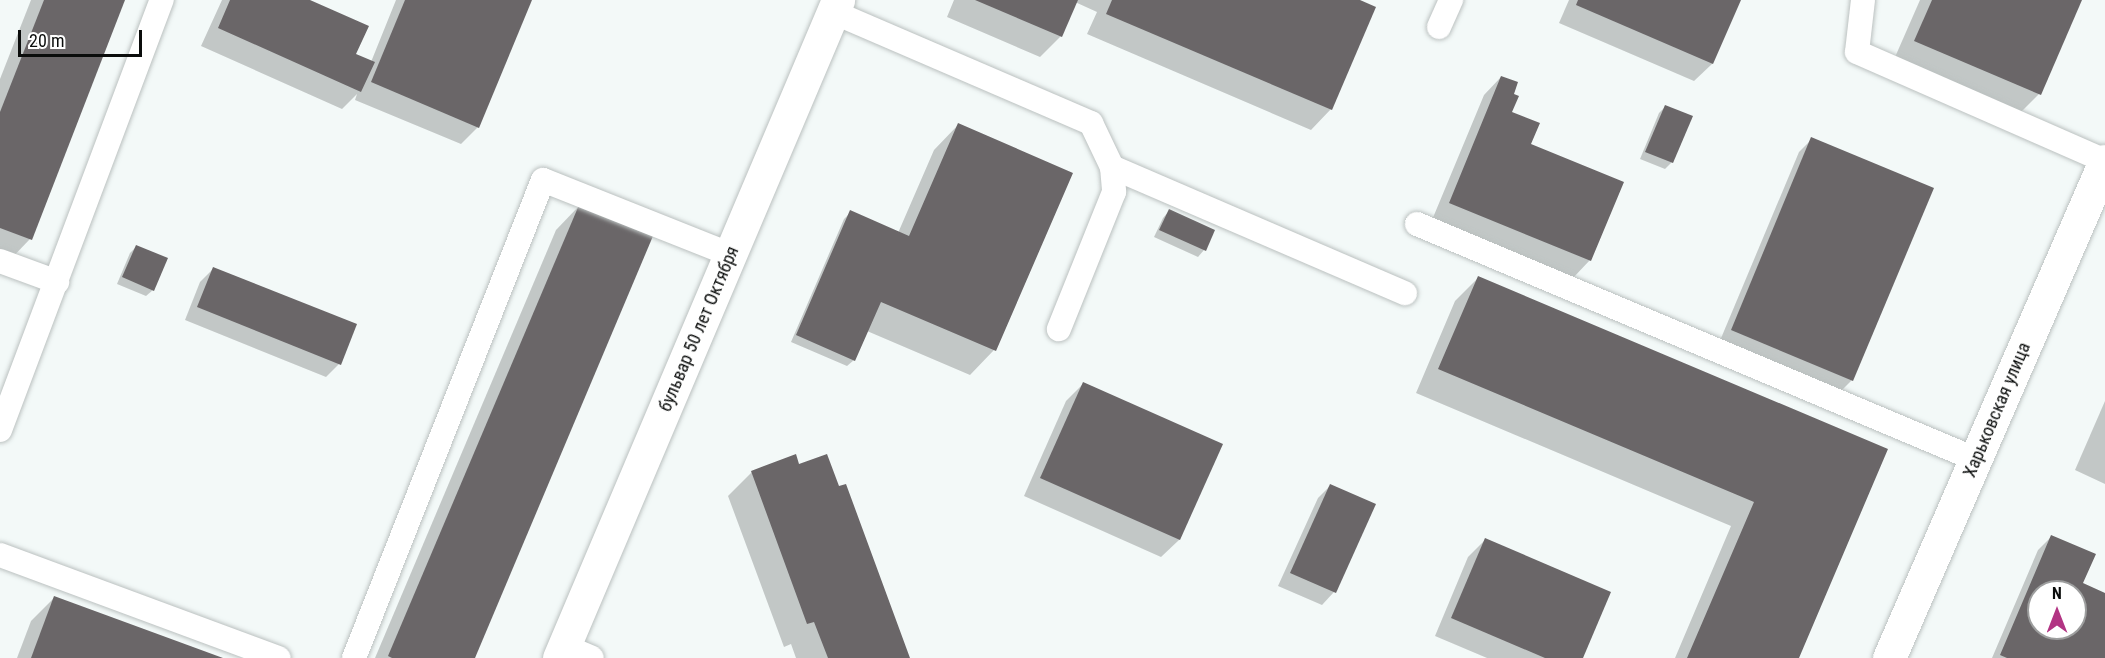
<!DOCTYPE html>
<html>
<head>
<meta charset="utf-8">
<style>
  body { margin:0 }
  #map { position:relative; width:2105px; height:658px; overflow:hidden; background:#f3f9f8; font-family:"Roboto Condensed",sans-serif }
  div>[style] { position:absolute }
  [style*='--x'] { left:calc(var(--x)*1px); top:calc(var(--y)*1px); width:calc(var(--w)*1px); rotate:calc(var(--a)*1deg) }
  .shadow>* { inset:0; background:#0003 }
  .building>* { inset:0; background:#6a6668 }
  .roads { filter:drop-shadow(0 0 2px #bbc1c0) drop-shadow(0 0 2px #bbc1c0) }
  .lane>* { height:24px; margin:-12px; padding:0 12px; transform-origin:12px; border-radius:12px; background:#fff }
  .street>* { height:33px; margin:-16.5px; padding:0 16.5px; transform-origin:16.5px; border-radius:16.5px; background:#fff }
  span { translate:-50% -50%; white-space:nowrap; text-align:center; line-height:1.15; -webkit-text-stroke:4.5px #fff; paint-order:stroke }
  .street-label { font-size:18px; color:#0b0d0c }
  .north { position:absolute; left:2027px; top:580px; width:60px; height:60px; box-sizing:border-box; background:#fff; border:2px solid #9d9e9e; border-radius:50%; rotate:0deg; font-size:16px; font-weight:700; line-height:24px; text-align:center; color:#0b0d0c }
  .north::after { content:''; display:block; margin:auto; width:21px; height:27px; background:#b23483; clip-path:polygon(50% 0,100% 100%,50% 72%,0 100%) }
  .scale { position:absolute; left:18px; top:30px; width:124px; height:27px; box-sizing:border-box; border:3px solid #0b0d0c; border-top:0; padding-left:8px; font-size:18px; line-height:21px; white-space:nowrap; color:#0b0d0c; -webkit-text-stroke:4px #fff; paint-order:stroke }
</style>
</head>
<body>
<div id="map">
  <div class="shadow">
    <i style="clip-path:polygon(31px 0,124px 0,30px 239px,7px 263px,0 260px,0 79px)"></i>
    <i style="clip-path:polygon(222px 0,307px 0,354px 55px,371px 62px,396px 0,531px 0,478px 127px,461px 144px,355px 100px,357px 94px,342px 109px,201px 46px)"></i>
    <i style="clip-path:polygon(954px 0,1357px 0,1331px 109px,1311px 130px,1087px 34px,1097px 12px,1075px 2px,1061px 36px,1040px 57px,947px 17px)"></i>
    <i style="clip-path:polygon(1569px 0,1739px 0,1712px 64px,1694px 81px,1559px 23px)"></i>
    <i style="clip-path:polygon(1920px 0,2080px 0,2039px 94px,2016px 117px,1892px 64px)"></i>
    <i style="clip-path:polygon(1501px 77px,1512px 94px,1510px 112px,1590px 260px,1573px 278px,1432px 220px,1484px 95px)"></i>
    <i style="clip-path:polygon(1666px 106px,1672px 162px,1665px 169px,1640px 159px,1659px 113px)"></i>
    <i style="clip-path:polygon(958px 125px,994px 350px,970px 375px,867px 331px,854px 360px,847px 366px,791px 342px,844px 219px,851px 212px,898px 233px,934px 150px)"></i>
    <i style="clip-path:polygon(1812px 139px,1852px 380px,1839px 393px,1719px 343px,1799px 152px)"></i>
    <i style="clip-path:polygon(579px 206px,473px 658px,375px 658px,556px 230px)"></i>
    <i style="clip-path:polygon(1169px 211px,1204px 250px,1198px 257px,1154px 237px,1163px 218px)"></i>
    <i style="clip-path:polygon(136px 247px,153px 290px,146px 296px,117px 284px,130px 253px)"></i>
    <i style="clip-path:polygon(213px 269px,339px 364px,326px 377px,185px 320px,200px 282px)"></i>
    <i style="clip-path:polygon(1478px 278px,1886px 450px,1797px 658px,1675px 658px,1731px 526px,1416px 393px,1455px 301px)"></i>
    <i style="clip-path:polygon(1084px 383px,1221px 445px,1179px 540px,1161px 557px,1024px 496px,1066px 401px)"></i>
    <i style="clip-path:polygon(2105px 401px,2105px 484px,2075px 470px)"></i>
    <i style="clip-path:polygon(799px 466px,908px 658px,796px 658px,791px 644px,784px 647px,728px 496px,752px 472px)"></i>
    <i style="clip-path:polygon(1331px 485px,1334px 592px,1322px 605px,1278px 586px,1318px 498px)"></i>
    <i style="clip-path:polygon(evenodd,2051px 537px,2081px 584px,2105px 594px,2105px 658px,1992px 658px,2038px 550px,2051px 537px,2039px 592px,2075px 592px,2075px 628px,2039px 628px,2039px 592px)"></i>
    <i style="clip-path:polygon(1486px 539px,1581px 658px,1487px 658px,1435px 636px,1468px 557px)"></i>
    <i style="clip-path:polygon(54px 598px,220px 658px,17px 658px,31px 621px)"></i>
  </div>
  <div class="building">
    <i style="clip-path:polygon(44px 0,125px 0,32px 240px,0 228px,0 112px)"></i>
    <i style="clip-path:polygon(230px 0,310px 0,369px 26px,356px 54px,375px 62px,361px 92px,218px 28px)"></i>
    <i style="clip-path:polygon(405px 0,532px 0,479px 128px,371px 82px)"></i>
    <i style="clip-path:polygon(975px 0,1078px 0,1062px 37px)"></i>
    <i style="clip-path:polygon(1112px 0,1360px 0,1376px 7px,1332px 110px,1106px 14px)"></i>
    <i style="clip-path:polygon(1578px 0,1741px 0,1713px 64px,1576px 5px)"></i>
    <i style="clip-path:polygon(1932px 0,2082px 0,2041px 95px,1914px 41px)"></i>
    <i style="clip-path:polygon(1501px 76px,1518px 82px,1514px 94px,1519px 96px,1512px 112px,1540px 123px,1531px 144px,1624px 182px,1591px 261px,1449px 203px)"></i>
    <i style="clip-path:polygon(1665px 105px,1693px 116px,1673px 163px,1645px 152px)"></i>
    <i style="clip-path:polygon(958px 123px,1073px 173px,996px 351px,881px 302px,855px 361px,796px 335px,850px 210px,909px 236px)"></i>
    <i style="clip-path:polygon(1811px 137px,1934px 188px,1853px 381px,1731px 330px)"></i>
    <i style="clip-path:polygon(579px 205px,653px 236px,475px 658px,392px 658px,388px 656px)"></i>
    <i style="clip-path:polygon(1169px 209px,1215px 230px,1206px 251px,1159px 230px)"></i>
    <i style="clip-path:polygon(136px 245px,168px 258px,154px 291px,122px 277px)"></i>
    <i style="clip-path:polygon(213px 267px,357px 324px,341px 365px,197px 307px)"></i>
    <i style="clip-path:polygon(1478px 276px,1888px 449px,1799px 658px,1687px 658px,1754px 502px,1438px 369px)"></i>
    <i style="clip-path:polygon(1083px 382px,1223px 444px,1180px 540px,1040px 478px)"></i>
    <i style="clip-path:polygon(796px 454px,799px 464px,827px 454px,839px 486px,846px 484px,910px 658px,828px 658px,814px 622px,807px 624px,751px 471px)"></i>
    <i style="clip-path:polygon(1330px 484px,1376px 504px,1336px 593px,1290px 573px)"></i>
    <i style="clip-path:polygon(evenodd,2051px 535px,2096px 554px,2083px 583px,2105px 593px,2105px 658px,2007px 658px,2000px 655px,2051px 535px,2039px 592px,2075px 592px,2075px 628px,2039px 628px,2039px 592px)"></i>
    <i style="clip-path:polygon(1485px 538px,1611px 592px,1583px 658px,1545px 658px,1451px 618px)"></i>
    <i style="clip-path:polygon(54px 596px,223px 658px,31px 658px)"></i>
  </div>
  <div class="roads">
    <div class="lane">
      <i style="--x:1863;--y:0;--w:52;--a:96.6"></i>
      <i style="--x:1857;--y:52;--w:271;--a:23.7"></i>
      <i style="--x:833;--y:12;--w:281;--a:23.3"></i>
      <i style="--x:1091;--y:123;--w:49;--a:64.5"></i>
      <i style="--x:1112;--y:167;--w:25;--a:85"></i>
      <i style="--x:1114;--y:192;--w:148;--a:111.9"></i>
      <i style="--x:1439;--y:27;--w:30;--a:-66"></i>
      <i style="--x:1112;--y:167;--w:319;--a:23.3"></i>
      <i style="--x:1417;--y:224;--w:605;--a:22.84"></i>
      <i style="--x:0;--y:261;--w:61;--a:20.2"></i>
      <i style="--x:0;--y:430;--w:460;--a:-69.4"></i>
      <i style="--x:0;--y:555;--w:297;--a:20.3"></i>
      <i style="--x:564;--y:646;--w:30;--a:23"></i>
      <i style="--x:354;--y:658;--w:514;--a:-68.43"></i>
      <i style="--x:543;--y:180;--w:202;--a:21.7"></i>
    </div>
    <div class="street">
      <i style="--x:559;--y:658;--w:715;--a:-67.02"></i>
      <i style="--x:1889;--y:658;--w:542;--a:-66.51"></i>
    </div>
  </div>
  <div class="street-label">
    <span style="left:699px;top:329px;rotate:-67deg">бульвар 50 лет Октября</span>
    <span style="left:1997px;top:410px;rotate:-67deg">Харьковская улица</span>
  </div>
  <div class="north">N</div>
  <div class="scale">20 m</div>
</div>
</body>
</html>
